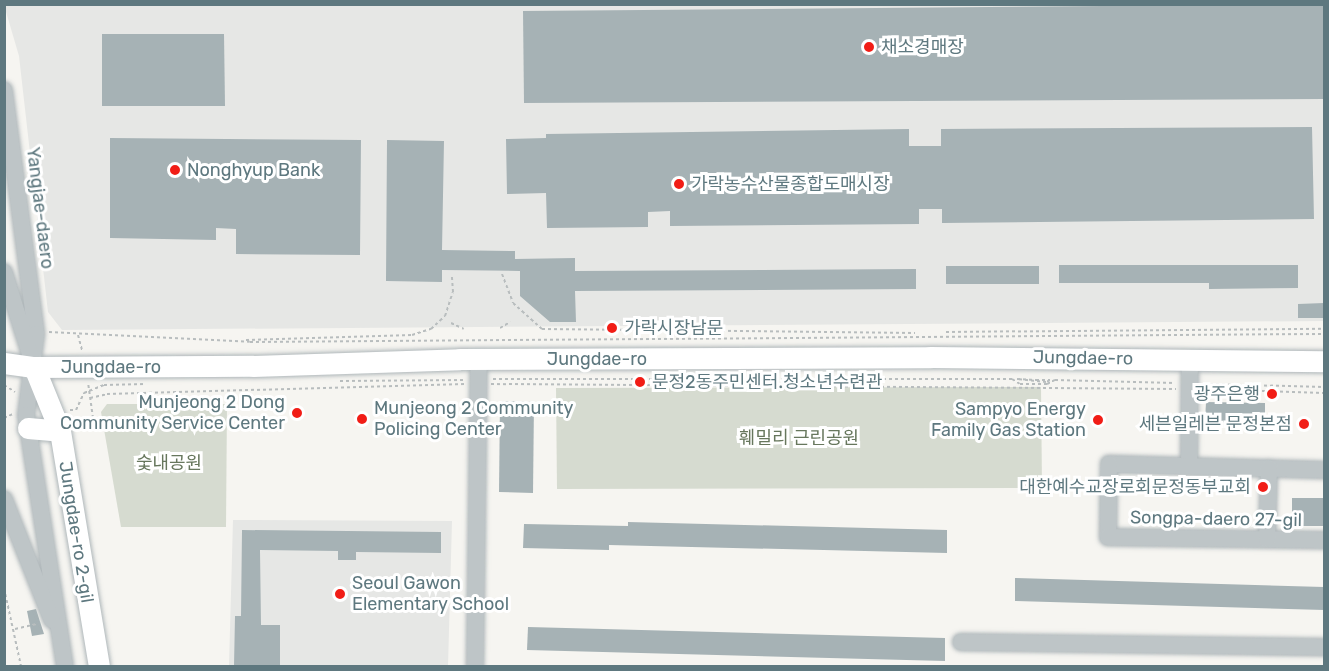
<!DOCTYPE html>
<html>
<head>
<meta charset="utf-8">
<style>
  body { margin:0 }
  #map { position:relative; width:1329px; height:671px; overflow:hidden; background:#f6f5f1; font-family:Rubik,"Noto Sans KR",sans-serif }
  div>[style] { position:absolute }
  [style*='--x'] { left:calc(var(--x)*1px); top:calc(var(--y)*1px); width:calc(var(--w)*1px); rotate:calc(var(--a)*1deg) }
  .built>* { inset:0; background:#e6e7e5 }
  .green>* { inset:0; background:#d6dbd0 }
  .building>* { inset:0; background:#a6b2b5 }
  .path>* { height:2px; margin-top:-1px; transform-origin:0; background:repeating-linear-gradient(90deg,#b8bdbe 0 3px,transparent 0 6px) }
  .roads { filter:drop-shadow(0 0 2px #afb7ba) drop-shadow(0 0 2px #afb7ba) }
  .minor>* { height:16px; margin:-8px; padding:0 8px; transform-origin:8px; border-radius:8px; background:#bec5c7 }
  .major>* { height:21px; margin:-10.5px; padding:0 10.5px; transform-origin:10.5px; border-radius:10.5px; background:#fff }
  .dots>* { width:16px; height:16px; translate:-50% -50%; box-sizing:border-box; border:3px solid #fff; border-radius:50% }
  span { translate:-50% -50%; white-space:nowrap; text-align:center; line-height:1.15; -webkit-text-stroke:6px #fff; paint-order:stroke }
  .poi-label { font-size:18px; color:#5e787f }
  .left { translate:0 -50%; text-align:left }
  .right { translate:-100% -50%; text-align:right }
  .street-label { font-size:18px; color:#5e787f }
  .park-label { font-size:18px; color:#67775d }
  .frame { position:absolute; inset:0; border:6px solid #5e787f; pointer-events:none }
</style>
</head>
<body>
<div id="map">
  <div class="built">
    <i style="clip-path:polygon(4px 5px,1324px 5px,1324px 321px,62px 330px,48px 312px,19px 56px)"></i>
    <i style="clip-path:polygon(233px 520px,452px 521px,448px 666px,229px 666px)"></i>
  </div>
  <div class="green">
    <i style="clip-path:polygon(1041px 387px,1042px 488px,557px 489px,556px 388px)"></i>
    <i style="clip-path:polygon(107px 404px,227px 404px,226px 527px,121px 527px,101px 412px)"></i>
  </div>
  <div class="building">
    <i style="clip-path:polygon(1324px 4px,1324px 99px,524px 103px,523px 11px)"></i>
    <i style="clip-path:polygon(102px 34px,224px 34px,225px 106px,102px 106px)"></i>
    <i style="clip-path:polygon(1312px 127px,1314px 219px,942px 223px,942px 209px,919px 209px,919px 224px,670px 226px,670px 211px,648px 212px,648px 227px,547px 228px,546px 193px,507px 194px,506px 139px,546px 138px,546px 134px,909px 129px,909px 146px,941px 146px,941px 129px)"></i>
    <i style="clip-path:polygon(110px 138px,361px 140px,360px 255px,236px 254px,236px 229px,216px 228px,216px 240px,110px 238px)"></i>
    <i style="clip-path:polygon(387px 140px,444px 141px,442px 250px,515px 251px,515px 259px,575px 258px,575px 271px,916px 269px,916px 289px,575px 291px,576px 322px,550px 322px,520px 296px,520px 271px,442px 270px,442px 282px,386px 281px)"></i>
    <i style="clip-path:polygon(1059px 265px,1298px 265px,1298px 288px,1209px 289px,1209px 283px,1059px 283px)"></i>
    <i style="clip-path:polygon(946px 266px,1039px 266px,1039px 284px,946px 284px)"></i>
    <i style="clip-path:polygon(1324px 303px,1324px 318px,1298px 318px,1298px 304px)"></i>
    <i style="clip-path:polygon(500px 401px,534px 402px,533px 493px,499px 492px)"></i>
    <i style="clip-path:polygon(1206px 402px,1265px 403px,1265px 423px,1205px 422px)"></i>
    <i style="clip-path:polygon(1292px 498px,1324px 498px,1324px 526px,1292px 526px)"></i>
    <i style="clip-path:polygon(628px 522px,947px 530px,947px 553px,609px 545px,609px 550px,523px 548px,524px 524px,628px 526px)"></i>
    <i style="clip-path:polygon(242px 530px,441px 532px,441px 553px,356px 552px,356px 560px,338px 560px,338px 551px,260px 550px,261px 625px,280px 625px,280px 666px,234px 666px,235px 616px,241px 616px)"></i>
    <i style="clip-path:polygon(1015px 578px,1324px 587px,1324px 610px,1015px 601px)"></i>
    <i style="clip-path:polygon(36px 609px,44px 634px,32px 636px,27px 611px)"></i>
    <i style="clip-path:polygon(528px 627px,945px 638px,945px 661px,527px 650px)"></i>
  </div>
  <div class="path">
    <i style="--x:502;--y:274;--w:31;--a:69"></i>
    <i style="--x:513;--y:303;--w:39;--a:42"></i>
    <i style="--x:542;--y:329;--w:373;--a:0.6"></i>
    <i style="--x:451;--y:323;--w:14;--a:25"></i>
    <i style="--x:500;--y:328;--w:12;--a:-31"></i>
    <i style="--x:49;--y:332;--w:201;--a:2.8"></i>
    <i style="--x:250;--y:342;--w:1074;--a:-0.43"></i>
    <i style="--x:946;--y:332;--w:378;--a:-0.5"></i>
    <i style="--x:78;--y:335;--w:16;--a:75"></i>
    <i style="--x:246;--y:340;--w:166;--a:-1.7"></i>
    <i style="--x:412;--y:335;--w:20;--a:-18"></i>
    <i style="--x:431;--y:329;--w:19;--a:-43"></i>
    <i style="--x:445;--y:316;--w:25;--a:-72"></i>
    <i style="--x:453;--y:292;--w:16;--a:-94"></i>
    <i style="--x:493;--y:379;--w:519;--a:0"></i>
    <i style="--x:1012;--y:379;--w:9;--a:32"></i>
    <i style="--x:1020;--y:384;--w:27;--a:0"></i>
    <i style="--x:1047;--y:384;--w:9;--a:-27"></i>
    <i style="--x:1055;--y:380;--w:120;--a:1.4"></i>
    <i style="--x:1017;--y:379;--w:19;--a:3"></i>
    <i style="--x:1036;--y:380;--w:14;--a:0"></i>
    <i style="--x:1050;--y:380;--w:4;--a:153"></i>
    <i style="--x:1046;--y:382;--w:29;--a:-174"></i>
    <i style="--x:340;--y:381;--w:126;--a:-0.5"></i>
    <i style="--x:491;--y:384;--w:685;--a:0.42"></i>
    <i style="--x:1204;--y:384;--w:120;--a:1.4"></i>
    <i style="--x:4;--y:385;--w:13;--a:32"></i>
    <i style="--x:1202;--y:389;--w:122;--a:1.9"></i>
    <i style="--x:90;--y:398;--w:17;--a:-13"></i>
    <i style="--x:107;--y:394;--w:358;--a:-1.6"></i>
    <i style="--x:70;--y:410;--w:6;--a:0"></i>
    <i style="--x:76;--y:410;--w:19;--a:-65"></i>
    <i style="--x:84;--y:393;--w:22;--a:-22"></i>
    <i style="--x:104;--y:385;--w:41;--a:-1.4"></i>
    <i style="--x:4;--y:418;--w:10;--a:-24"></i>
    <i style="--x:72;--y:418;--w:21;--a:0"></i>
    <i style="--x:93;--y:418;--w:36;--a:-98"></i>
    <i style="--x:4;--y:588;--w:80;--a:77.7"></i>
    <i style="--x:15;--y:629;--w:22;--a:-13"></i>
  </div>
  <div class="roads">
    <div class="minor">
      <i style="--x:4;--y:90;--w:246;--a:82.5"></i>
      <i style="--x:36;--y:334;--w:82;--a:97"></i>
      <i style="--x:26;--y:415;--w:254;--a:81.2"></i>
      <i style="--x:4;--y:272;--w:89;--a:72.4"></i>
      <i style="--x:1189;--y:466;--w:107;--a:-89.5"></i>
      <i style="--x:1324;--y:470;--w:215;--a:-178.4"></i>
      <i style="--x:1109;--y:464;--w:73;--a:90.8"></i>
      <i style="--x:1108;--y:537;--w:216;--a:0.8"></i>
      <i style="--x:4;--y:499;--w:130;--a:68.4"></i>
      <i style="--x:1267;--y:539;--w:71;--a:-88.4"></i>
      <i style="--x:961;--y:642;--w:363;--a:0.8"></i>
      <i style="--x:475;--y:666;--w:307;--a:-89.3"></i>
    </div>
    <div class="major">
      <i style="--x:4;--y:363;--w:30;--a:8"></i>
      <i style="--x:34;--y:367;--w:219;--a:-0.3"></i>
      <i style="--x:253;--y:366;--w:207;--a:-1.9"></i>
      <i style="--x:460;--y:359;--w:470;--a:-0.2"></i>
      <i style="--x:930;--y:357;--w:394;--a:0.6"></i>
      <i style="--x:34;--y:367;--w:69;--a:67.9"></i>
      <i style="--x:60;--y:431;--w:238;--a:80.6"></i>
      <i style="--x:28;--y:428;--w:32;--a:5"></i>
    </div>
  </div>
  <div class="dots">
    <i style="left:869px;top:47px;background:#f11d16"></i>
    <i style="left:175px;top:170px;background:#f11d16"></i>
    <i style="left:679px;top:184px;background:#f11d16"></i>
    <i style="left:612px;top:328px;background:#f11d16"></i>
    <i style="left:640px;top:382px;background:#f11d16"></i>
    <i style="left:1272px;top:394px;background:#f11d16"></i>
    <i style="left:297px;top:413px;background:#f11d16"></i>
    <i style="left:362px;top:419px;background:#f11d16"></i>
    <i style="left:1098px;top:420px;background:#f11d16"></i>
    <i style="left:1304px;top:424px;background:#f11d16"></i>
    <i style="left:1263px;top:487px;background:#f11d16"></i>
    <i style="left:340px;top:594px;background:#f11d16"></i>
  </div>
  <div class="poi-label">
    <span class="left" style="left:881px;top:47px">채소경매장</span>
    <span class="left" style="left:187px;top:170px">Nonghyup Bank</span>
    <span class="left" style="left:691px;top:184px">가락농수산물종합도매시장</span>
    <span class="left" style="left:624px;top:328px">가락시장남문</span>
    <span class="left" style="left:652px;top:382px">문정2동주민센터.청소년수련관</span>
    <span class="right" style="left:1260px;top:394px">광주은행</span>
    <span class="right" style="left:285px;top:413px">Munjeong 2 Dong<br>Community Service Center</span>
    <span class="left" style="left:374px;top:419px">Munjeong 2 Community<br>Policing Center</span>
    <span class="right" style="left:1086px;top:420px">Sampyo Energy<br>Family Gas Station</span>
    <span class="right" style="left:1292px;top:424px">세븐일레븐 문정본점</span>
    <span class="right" style="left:1251px;top:487px">대한예수교장로회문정동부교회</span>
    <span class="left" style="left:352px;top:594px">Seoul Gawon<br>Elementary School</span>
  </div>
  <div class="street-label">
    <span style="left:40px;top:208px;rotate:83deg">Yangjae-daero</span>
    <span style="left:1083px;top:358px;rotate:1deg">Jungdae-ro</span>
    <span style="left:597px;top:359px">Jungdae-ro</span>
    <span style="left:111px;top:367px">Jungdae-ro</span>
    <span style="left:1216px;top:519px;rotate:1deg">Songpa-daero 27-gil</span>
    <span style="left:76px;top:532px;rotate:81deg">Jungdae-ro 2-gil</span>
  </div>
  <div class="park-label">
    <span style="left:799px;top:438px">훼밀리 근린공원</span>
    <span style="left:169px;top:463px">숯내공원</span>
  </div>
  <div class="frame"></div>
</div>
</body>
</html>
